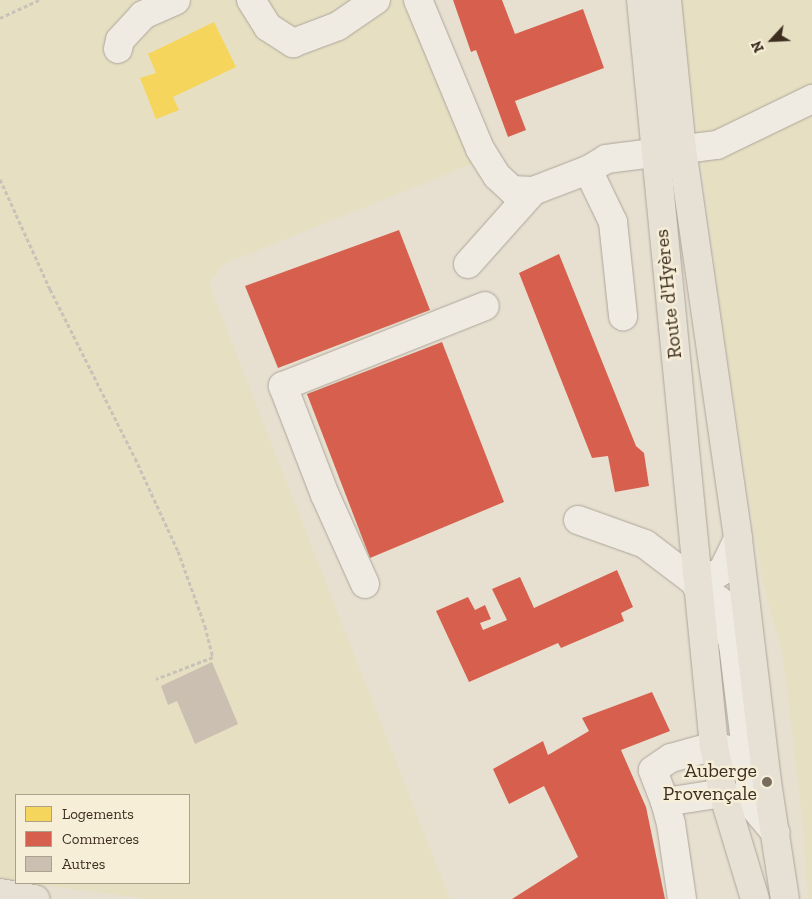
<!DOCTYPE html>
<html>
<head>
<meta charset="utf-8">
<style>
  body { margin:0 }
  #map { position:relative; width:812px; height:899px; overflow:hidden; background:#e7e0d1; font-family:"Zilla Slab",serif }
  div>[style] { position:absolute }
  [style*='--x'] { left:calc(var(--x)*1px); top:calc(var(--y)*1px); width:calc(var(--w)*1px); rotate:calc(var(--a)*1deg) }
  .farmland>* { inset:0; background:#e6dfc2 }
  .homes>* { inset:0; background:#f6d55c }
  .shops>* { inset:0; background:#d6604d }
  .building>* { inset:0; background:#cbbfb2 }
  .path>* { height:3px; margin-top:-1.5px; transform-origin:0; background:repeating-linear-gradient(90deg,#c8c2b9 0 4px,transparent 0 6.5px) }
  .roads { filter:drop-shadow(0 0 1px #ada599) drop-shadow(0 0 1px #ada599) }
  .minor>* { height:28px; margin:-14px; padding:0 14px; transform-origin:14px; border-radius:14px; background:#efebe3 }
  .major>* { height:28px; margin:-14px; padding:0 14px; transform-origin:14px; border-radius:14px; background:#e6e1d4 }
  .dots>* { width:14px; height:14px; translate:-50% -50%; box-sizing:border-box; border:2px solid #f7eed8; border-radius:50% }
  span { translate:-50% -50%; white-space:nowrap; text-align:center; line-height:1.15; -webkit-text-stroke:5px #f7eed8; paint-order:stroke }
  .street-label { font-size:20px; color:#3d2e20 }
  .poi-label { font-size:20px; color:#3d2e20 }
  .right { translate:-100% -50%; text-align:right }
  .legend { position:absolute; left:15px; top:794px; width:175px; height:90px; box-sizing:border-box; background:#f7eed8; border:1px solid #ada18e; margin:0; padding:6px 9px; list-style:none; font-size:15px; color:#3d2e20 }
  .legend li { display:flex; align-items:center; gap:10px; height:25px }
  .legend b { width:25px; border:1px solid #ada18e }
  .north { position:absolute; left:747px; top:15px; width:50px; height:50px; -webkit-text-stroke:4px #f7eed8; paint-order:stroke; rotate:245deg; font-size:14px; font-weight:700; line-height:20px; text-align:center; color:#3d2e20 }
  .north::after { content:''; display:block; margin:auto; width:18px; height:22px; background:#3d2e20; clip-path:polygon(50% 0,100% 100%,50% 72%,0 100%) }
</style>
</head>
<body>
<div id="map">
  <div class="farmland">
    <i style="clip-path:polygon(0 0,427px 0,494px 155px,222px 265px,209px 284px,450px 899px,149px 899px,24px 883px,189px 883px,189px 795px,16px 795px,16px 882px,0 879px)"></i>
    <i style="clip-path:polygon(680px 0,812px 0,812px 899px,808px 899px,802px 817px,783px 657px,762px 580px,724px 335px)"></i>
  </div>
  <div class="homes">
    <i style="clip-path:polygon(214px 22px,236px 67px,173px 97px,179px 110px,156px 119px,140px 78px,156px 73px,148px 54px)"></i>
  </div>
  <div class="shops">
    <i style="clip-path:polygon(453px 0,502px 0,515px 34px,583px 9px,604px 68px,515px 101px,526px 130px,508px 137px,476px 50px,471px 52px)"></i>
    <i style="clip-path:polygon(399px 230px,430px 310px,278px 368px,245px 286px)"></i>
    <i style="clip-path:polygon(559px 254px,636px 446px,644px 453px,649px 486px,615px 492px,608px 456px,592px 458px,519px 273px)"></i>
    <i style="clip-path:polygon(442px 342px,504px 502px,370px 558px,307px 394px)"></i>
    <i style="clip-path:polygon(617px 570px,633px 607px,621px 613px,624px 621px,561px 648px,558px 643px,469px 682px,436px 611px,468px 597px,475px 610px,485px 605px,491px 619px,480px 623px,483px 630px,507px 620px,492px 589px,520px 577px,534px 608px)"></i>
    <i style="clip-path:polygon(652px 692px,670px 731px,621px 750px,646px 807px,665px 899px,512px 899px,578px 857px,544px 786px,509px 804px,493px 769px,543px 741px,548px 755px,589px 731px,582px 718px)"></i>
  </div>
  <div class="building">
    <i style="clip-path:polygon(212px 662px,238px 724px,195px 744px,177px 701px,168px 705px,161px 686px)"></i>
  </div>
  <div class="path">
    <i style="--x:0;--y:18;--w:43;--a:-24.8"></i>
    <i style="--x:0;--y:179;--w:121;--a:65.6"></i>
    <i style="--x:50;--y:289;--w:189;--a:63.3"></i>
    <i style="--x:135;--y:458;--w:102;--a:65.2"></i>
    <i style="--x:178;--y:551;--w:80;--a:70.2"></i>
    <i style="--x:205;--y:626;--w:32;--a:76"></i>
    <i style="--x:213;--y:657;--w:61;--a:158.9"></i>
  </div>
  <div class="roads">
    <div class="minor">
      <i style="--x:251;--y:0;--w:32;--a:58"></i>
      <i style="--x:268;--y:27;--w:30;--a:33"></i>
      <i style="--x:293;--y:43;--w:48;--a:-20.7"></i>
      <i style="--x:338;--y:26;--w:46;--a:-34.4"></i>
      <i style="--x:418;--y:0;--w:161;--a:67.4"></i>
      <i style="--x:480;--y:149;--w:32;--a:58"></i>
      <i style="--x:497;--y:176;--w:21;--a:43"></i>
      <i style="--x:512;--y:190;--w:21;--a:3"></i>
      <i style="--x:533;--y:191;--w:59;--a:-20.9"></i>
      <i style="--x:588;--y:170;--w:21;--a:-31"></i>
      <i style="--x:606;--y:159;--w:112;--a:-7.2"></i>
      <i style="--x:717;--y:145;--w:106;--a:-25.8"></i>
      <i style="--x:118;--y:49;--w:9;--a:-77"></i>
      <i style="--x:120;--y:40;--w:34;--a:-47"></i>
      <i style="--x:143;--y:15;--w:36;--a:-24"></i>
      <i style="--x:588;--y:170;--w:58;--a:64.3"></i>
      <i style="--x:613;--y:222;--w:95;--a:83.9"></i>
      <i style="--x:468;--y:264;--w:98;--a:-48.3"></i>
      <i style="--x:578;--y:520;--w:71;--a:19.7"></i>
      <i style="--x:645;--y:544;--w:96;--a:37.3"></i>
      <i style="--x:721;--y:602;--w:44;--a:74.1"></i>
      <i style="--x:733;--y:644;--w:163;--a:83"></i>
      <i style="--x:753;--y:806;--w:35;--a:50"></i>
      <i style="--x:365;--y:584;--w:98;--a:-114.2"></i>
      <i style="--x:325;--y:495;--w:117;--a:-111.1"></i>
      <i style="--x:283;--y:386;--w:217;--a:-21.6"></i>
      <i style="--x:697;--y:587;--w:31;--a:-33"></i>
      <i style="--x:723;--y:570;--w:34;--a:-64"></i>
      <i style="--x:665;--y:802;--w:34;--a:-111"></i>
      <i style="--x:653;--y:770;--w:22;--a:-34"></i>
      <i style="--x:671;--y:758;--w:45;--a:-15.6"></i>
      <i style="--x:714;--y:746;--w:23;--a:15"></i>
      <i style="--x:682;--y:899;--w:76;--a:-98.3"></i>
      <i style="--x:671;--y:824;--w:23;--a:-105"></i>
      <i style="--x:665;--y:802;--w:59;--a:-8.8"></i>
      <i style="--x:723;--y:793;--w:22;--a:27"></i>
    </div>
    <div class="major">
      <i style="--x:641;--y:0;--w:750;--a:84.41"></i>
      <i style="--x:714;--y:746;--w:48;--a:79.2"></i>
      <i style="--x:723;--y:793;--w:111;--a:73.2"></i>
      <i style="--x:667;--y:0;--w:150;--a:84.3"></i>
      <i style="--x:682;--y:149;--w:394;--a:81.8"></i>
      <i style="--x:738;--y:539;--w:245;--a:83.2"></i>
      <i style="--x:767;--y:782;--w:118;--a:81.3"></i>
      <i style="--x:0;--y:893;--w:36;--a:10"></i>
    </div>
  </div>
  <div class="dots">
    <i style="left:767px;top:782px;background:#786c5e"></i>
  </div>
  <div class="street-label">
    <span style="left:668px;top:294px;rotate:-96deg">Route d'Hyères</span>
  </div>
  <div class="poi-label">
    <span class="right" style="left:757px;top:782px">Auberge<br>Provençale</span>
  </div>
  <ul class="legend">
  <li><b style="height:14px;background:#f6d55c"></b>Logements</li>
  <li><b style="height:14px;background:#d6604d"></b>Commerces</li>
  <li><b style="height:14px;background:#cbbfb2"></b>Autres</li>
  </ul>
  <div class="north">N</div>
</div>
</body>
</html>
